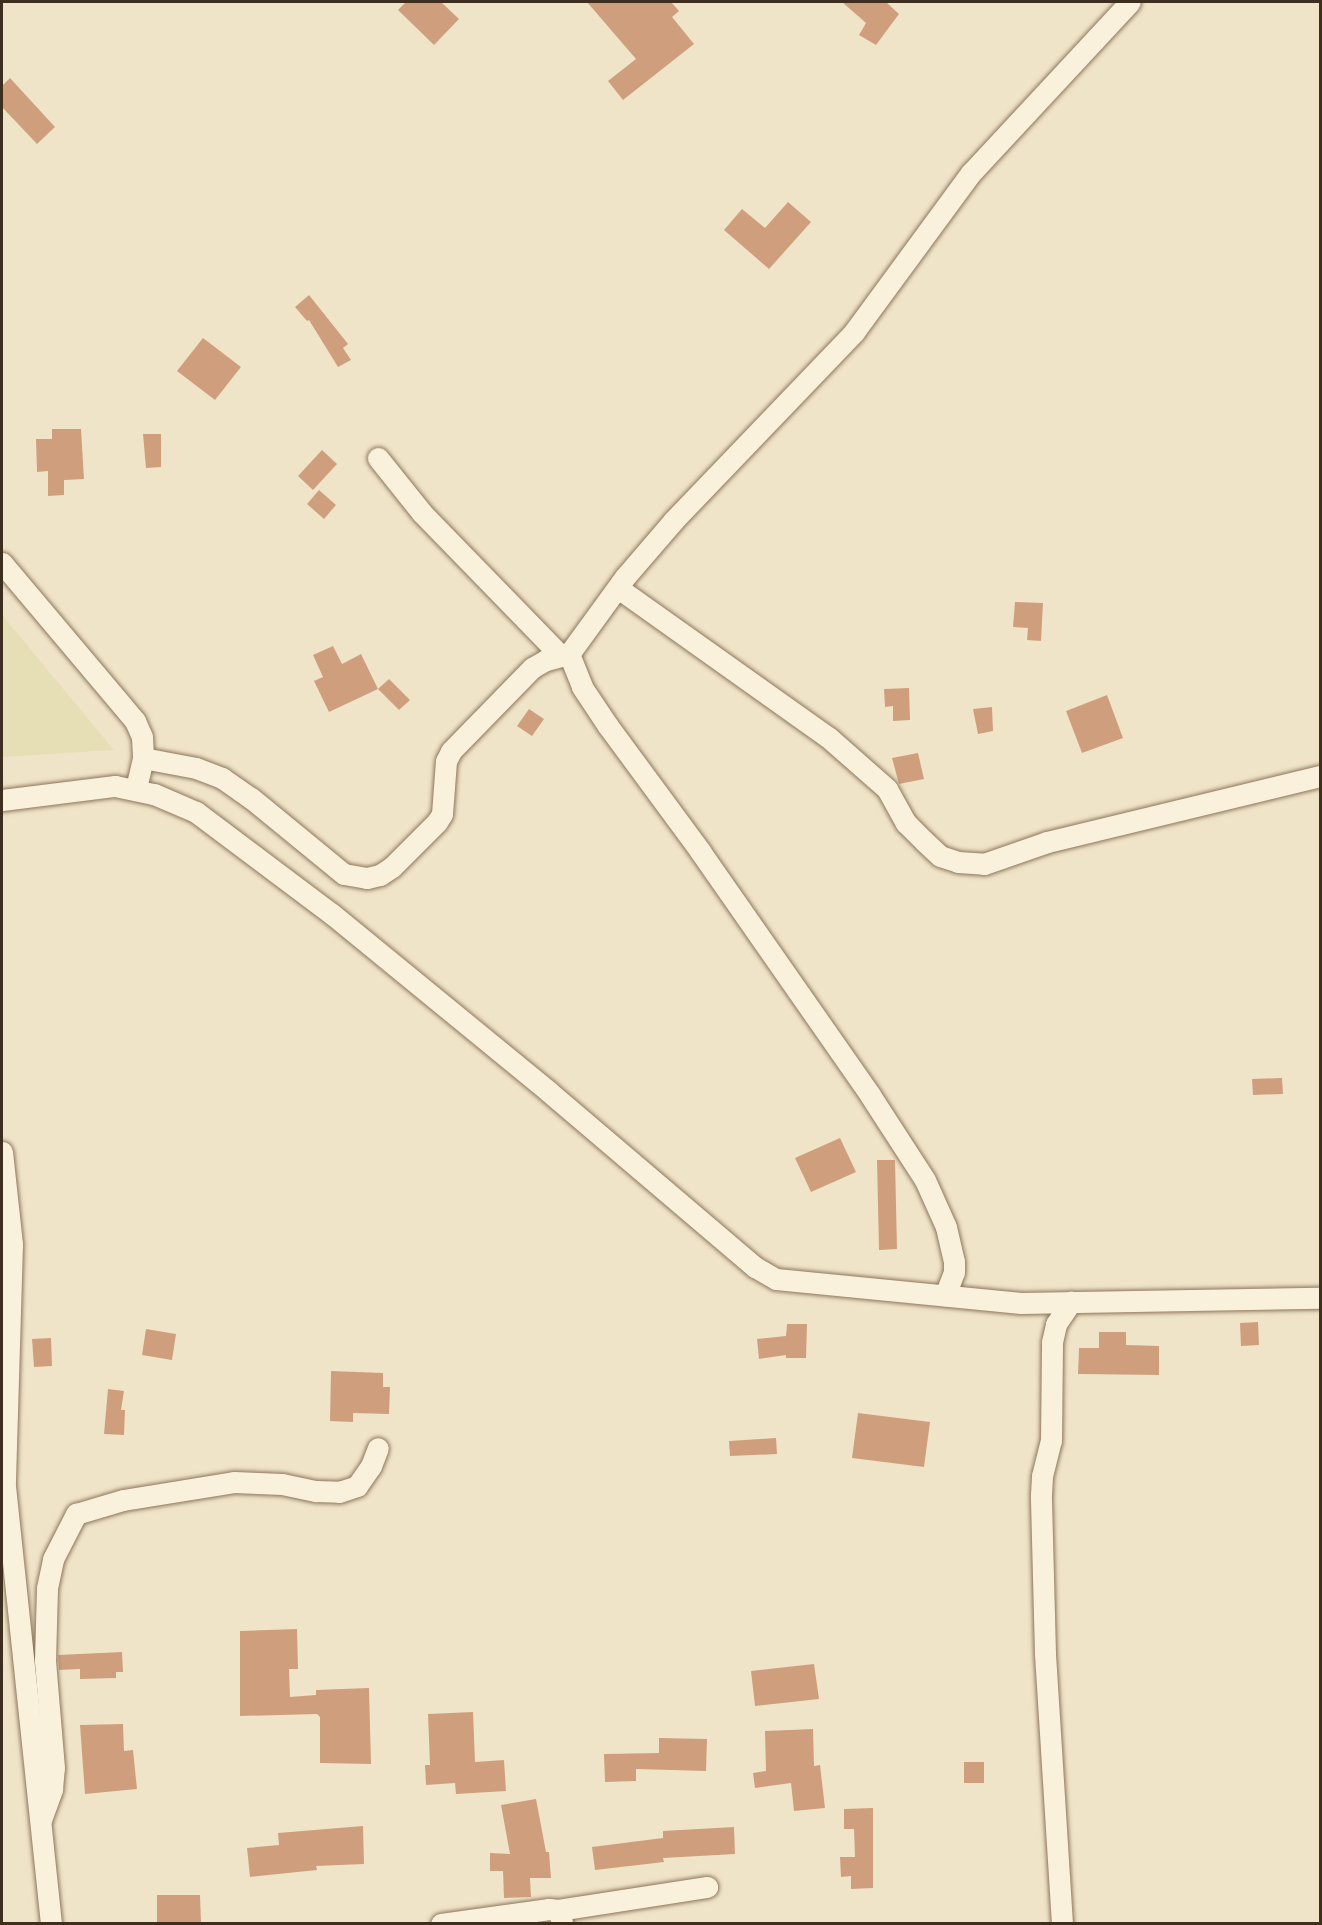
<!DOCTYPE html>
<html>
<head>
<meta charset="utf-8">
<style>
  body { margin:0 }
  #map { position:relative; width:1322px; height:1925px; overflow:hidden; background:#f0e4c8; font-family:"Times New Roman",serif }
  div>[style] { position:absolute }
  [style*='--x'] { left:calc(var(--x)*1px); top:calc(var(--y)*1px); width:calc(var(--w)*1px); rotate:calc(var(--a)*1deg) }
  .farmland>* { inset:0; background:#e6deb5 }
  .building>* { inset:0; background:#cf9f7d }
  .roads { filter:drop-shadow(0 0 2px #8d765c) drop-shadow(0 0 2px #8d765c) }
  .minor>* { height:21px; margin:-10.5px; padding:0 10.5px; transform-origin:10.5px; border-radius:10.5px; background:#faf1dc }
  span { translate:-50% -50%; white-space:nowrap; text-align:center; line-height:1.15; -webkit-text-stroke:4.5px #f7eed8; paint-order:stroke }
  .frame { position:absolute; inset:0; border:3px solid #3d2e20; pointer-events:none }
</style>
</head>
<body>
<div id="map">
  <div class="farmland">
    <i style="clip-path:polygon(2px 615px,114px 750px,2px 757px)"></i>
  </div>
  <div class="building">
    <i style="clip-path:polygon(406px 2px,441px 2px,459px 19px,434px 45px,398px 10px)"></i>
    <i style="clip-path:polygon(587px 2px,671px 2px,679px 11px,672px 17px,694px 44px,623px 100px,608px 81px,636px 59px)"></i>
    <i style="clip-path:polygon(842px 2px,886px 2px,899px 14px,876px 45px,859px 35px,866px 23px)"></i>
    <i style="clip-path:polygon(10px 78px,55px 127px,37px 144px,2px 107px,2px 86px)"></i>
    <i style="clip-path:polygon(788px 202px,811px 222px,769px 269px,724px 230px,742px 209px,765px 228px)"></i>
    <i style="clip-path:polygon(309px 295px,348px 344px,343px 348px,351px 360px,338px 367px,309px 320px,307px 321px,295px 307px)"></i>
    <i style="clip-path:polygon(203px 338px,241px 367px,215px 400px,177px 371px)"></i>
    <i style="clip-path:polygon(52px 429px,81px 429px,84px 479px,64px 480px,64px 495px,48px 496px,48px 471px,37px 472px,36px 439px,52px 439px)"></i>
    <i style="clip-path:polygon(143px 434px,161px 434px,161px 467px,146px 468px)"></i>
    <i style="clip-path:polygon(322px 450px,337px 464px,313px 490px,298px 476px)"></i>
    <i style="clip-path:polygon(319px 490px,336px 505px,324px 519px,307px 504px)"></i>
    <i style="clip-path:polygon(1015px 602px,1043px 603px,1041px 641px,1027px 640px,1028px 628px,1013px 627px)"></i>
    <i style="clip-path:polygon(333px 646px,342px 664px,361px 654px,378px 689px,329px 712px,314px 681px,323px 677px,313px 655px)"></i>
    <i style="clip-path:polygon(389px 679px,410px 700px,399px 710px,378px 689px)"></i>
    <i style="clip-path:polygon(909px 688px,910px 720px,893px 721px,893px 706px,885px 707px,884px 689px)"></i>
    <i style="clip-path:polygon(1107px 695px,1123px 738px,1082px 753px,1066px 711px)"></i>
    <i style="clip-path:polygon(992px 707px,993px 731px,978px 734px,973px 709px)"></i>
    <i style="clip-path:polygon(529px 709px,544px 719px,532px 736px,517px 726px)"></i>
    <i style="clip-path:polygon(918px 753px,924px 779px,899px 784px,892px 758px)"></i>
    <i style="clip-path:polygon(1282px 1078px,1283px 1094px,1253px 1095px,1252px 1079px)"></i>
    <i style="clip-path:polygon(840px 1138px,856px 1172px,811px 1192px,795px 1158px)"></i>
    <i style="clip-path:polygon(877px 1160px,895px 1160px,897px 1249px,879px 1250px)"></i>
    <i style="clip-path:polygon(1258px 1322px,1259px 1345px,1241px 1346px,1240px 1323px)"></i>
    <i style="clip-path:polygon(787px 1324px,807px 1324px,806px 1358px,786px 1358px,786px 1355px,759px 1359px,757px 1339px,786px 1336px)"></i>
    <i style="clip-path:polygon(146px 1329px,176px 1334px,172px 1360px,142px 1355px)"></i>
    <i style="clip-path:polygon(1099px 1332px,1126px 1332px,1126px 1345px,1159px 1346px,1159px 1375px,1078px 1374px,1079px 1348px,1099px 1348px)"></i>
    <i style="clip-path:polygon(51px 1338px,52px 1366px,34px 1367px,32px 1339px)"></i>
    <i style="clip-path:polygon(331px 1371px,383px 1373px,383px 1387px,390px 1387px,389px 1414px,353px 1413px,353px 1422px,330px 1421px)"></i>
    <i style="clip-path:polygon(108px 1389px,124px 1391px,121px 1410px,125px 1410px,124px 1435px,104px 1434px)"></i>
    <i style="clip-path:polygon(858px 1413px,930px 1422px,924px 1467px,852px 1458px)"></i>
    <i style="clip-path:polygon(776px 1438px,777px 1454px,730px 1456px,729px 1441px)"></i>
    <i style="clip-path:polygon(297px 1629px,298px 1669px,289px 1669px,290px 1697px,316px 1695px,316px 1690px,369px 1688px,371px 1764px,320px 1763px,320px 1717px,317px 1714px,240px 1716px,240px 1631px)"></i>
    <i style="clip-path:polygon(122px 1652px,123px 1672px,116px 1672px,116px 1678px,80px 1679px,80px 1669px,59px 1670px,58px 1655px)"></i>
    <i style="clip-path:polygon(814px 1664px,819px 1699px,755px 1706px,751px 1671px)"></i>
    <i style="clip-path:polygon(473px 1712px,475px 1762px,504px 1760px,506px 1791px,456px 1794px,455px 1783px,426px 1785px,425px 1765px,430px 1765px,428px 1714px)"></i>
    <i style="clip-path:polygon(123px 1724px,124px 1751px,133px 1750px,137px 1789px,85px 1794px,80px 1725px)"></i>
    <i style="clip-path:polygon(813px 1729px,814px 1766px,820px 1765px,825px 1808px,794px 1811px,791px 1783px,755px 1788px,753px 1773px,766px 1771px,765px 1731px)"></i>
    <i style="clip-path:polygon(659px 1738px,707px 1739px,706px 1771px,636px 1769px,636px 1781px,605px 1782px,604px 1754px,659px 1753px)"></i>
    <i style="clip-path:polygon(964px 1762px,984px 1762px,984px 1783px,964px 1783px)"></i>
    <i style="clip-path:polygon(536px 1799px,546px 1852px,549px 1852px,551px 1878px,530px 1878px,531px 1897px,504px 1898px,503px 1871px,490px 1871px,490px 1853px,510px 1854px,501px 1805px)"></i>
    <i style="clip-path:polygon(873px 1808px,873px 1888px,851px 1889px,851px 1876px,841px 1877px,840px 1857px,855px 1857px,854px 1829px,844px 1829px,844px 1809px)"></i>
    <i style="clip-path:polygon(363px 1826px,364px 1864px,316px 1866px,317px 1870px,250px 1877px,247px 1848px,279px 1845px,278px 1833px)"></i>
    <i style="clip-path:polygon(734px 1827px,735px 1854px,663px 1858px,664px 1862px,595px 1870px,592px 1847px,663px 1838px,663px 1831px)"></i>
    <i style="clip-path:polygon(157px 1895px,200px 1895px,201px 1923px,157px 1923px)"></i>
  </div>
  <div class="roads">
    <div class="minor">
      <i style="--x:378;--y:458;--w:70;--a:51.3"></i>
      <i style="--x:422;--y:513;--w:198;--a:45.8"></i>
      <i style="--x:2;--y:563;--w:207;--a:49.9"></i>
      <i style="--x:135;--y:721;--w:17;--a:66"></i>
      <i style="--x:142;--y:737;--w:21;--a:87"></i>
      <i style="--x:143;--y:758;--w:32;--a:103"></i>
      <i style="--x:618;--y:588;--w:257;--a:35.4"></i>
      <i style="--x:828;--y:737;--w:79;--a:41.4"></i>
      <i style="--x:887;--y:789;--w:39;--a:61"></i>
      <i style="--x:906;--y:823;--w:25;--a:45"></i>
      <i style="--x:924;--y:841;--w:22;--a:43"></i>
      <i style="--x:940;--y:856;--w:19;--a:18"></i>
      <i style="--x:958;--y:862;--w:26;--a:4"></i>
      <i style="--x:984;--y:864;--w:67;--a:-19.2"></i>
      <i style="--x:1047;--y:842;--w:281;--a:-13.6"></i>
      <i style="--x:569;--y:654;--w:35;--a:68"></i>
      <i style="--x:582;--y:687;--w:47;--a:56.3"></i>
      <i style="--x:608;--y:726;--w:155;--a:53.6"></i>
      <i style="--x:700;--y:851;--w:297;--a:55.1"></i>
      <i style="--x:870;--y:1095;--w:101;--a:57.1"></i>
      <i style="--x:925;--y:1180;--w:51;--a:65.9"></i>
      <i style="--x:946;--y:1227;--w:35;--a:77"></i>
      <i style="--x:954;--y:1261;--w:11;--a:90"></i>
      <i style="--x:954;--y:1272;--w:25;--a:111"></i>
      <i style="--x:143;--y:758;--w:54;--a:10.7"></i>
      <i style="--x:196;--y:768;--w:28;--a:21"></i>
      <i style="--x:222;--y:778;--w:35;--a:35"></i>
      <i style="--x:251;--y:798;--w:120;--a:39.3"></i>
      <i style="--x:344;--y:874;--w:23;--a:10"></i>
      <i style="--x:367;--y:878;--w:13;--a:-13"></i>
      <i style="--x:380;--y:875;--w:14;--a:-34"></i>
      <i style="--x:392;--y:867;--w:64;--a:-45"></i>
      <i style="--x:437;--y:822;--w:9;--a:-58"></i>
      <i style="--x:442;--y:814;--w:53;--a:-85.7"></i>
      <i style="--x:446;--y:761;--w:11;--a:-63"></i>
      <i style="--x:451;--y:751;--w:116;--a:-45.7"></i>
      <i style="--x:532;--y:668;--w:16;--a:-30"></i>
      <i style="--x:546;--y:660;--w:24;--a:-15"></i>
      <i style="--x:569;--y:654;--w:95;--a:-54"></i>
      <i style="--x:625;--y:577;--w:75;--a:-49.3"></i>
      <i style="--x:674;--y:520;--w:260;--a:-46.2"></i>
      <i style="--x:854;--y:332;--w:197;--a:-53.7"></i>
      <i style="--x:971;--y:173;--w:233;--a:-47.1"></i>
      <i style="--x:2;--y:800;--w:114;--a:-7.1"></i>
      <i style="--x:115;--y:786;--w:40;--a:12"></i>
      <i style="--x:154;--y:794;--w:46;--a:23.2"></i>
      <i style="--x:196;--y:812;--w:170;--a:36.9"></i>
      <i style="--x:332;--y:914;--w:279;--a:39.3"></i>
      <i style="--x:548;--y:1091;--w:272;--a:40.4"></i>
      <i style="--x:755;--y:1267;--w:24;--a:30"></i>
      <i style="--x:776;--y:1279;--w:246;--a:5.6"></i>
      <i style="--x:1021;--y:1303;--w:299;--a:-1"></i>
      <i style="--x:2;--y:1152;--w:93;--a:83.8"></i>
      <i style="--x:12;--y:1244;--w:242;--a:91.7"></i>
      <i style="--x:5;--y:1486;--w:440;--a:84"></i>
      <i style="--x:41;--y:1820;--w:33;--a:-70"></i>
      <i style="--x:52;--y:1789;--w:21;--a:-85"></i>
      <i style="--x:54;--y:1768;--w:108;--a:-94.8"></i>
      <i style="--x:45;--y:1660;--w:72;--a:-88.4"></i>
      <i style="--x:47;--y:1588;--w:30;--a:-78"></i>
      <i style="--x:53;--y:1559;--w:51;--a:-62.9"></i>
      <i style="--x:76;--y:1514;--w:49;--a:-16.6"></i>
      <i style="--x:123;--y:1500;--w:112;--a:-9.2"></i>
      <i style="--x:234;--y:1482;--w:48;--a:2.4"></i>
      <i style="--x:282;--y:1484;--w:35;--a:12"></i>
      <i style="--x:316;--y:1491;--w:23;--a:2"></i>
      <i style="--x:339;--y:1492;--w:19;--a:-18"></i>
      <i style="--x:357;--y:1486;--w:24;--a:-55"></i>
      <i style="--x:371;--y:1466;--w:19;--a:-69"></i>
      <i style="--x:558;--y:1910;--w:151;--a:-8.8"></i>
      <i style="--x:441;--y:1924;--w:109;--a:-7.9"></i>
      <i style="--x:549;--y:1909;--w:9;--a:6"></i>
      <i style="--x:558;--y:1910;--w:13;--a:72"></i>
      <i style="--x:1062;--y:1924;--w:272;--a:-93.6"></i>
      <i style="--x:1045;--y:1653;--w:158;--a:-91.5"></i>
      <i style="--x:1041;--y:1495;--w:19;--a:-87"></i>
      <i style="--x:1042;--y:1476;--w:36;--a:-76"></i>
      <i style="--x:1051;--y:1441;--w:99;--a:-89.4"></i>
      <i style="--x:1052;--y:1342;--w:18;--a:-77"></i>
      <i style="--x:1056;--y:1324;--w:27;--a:-56"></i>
    </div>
  </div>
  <div class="frame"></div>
</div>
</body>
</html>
